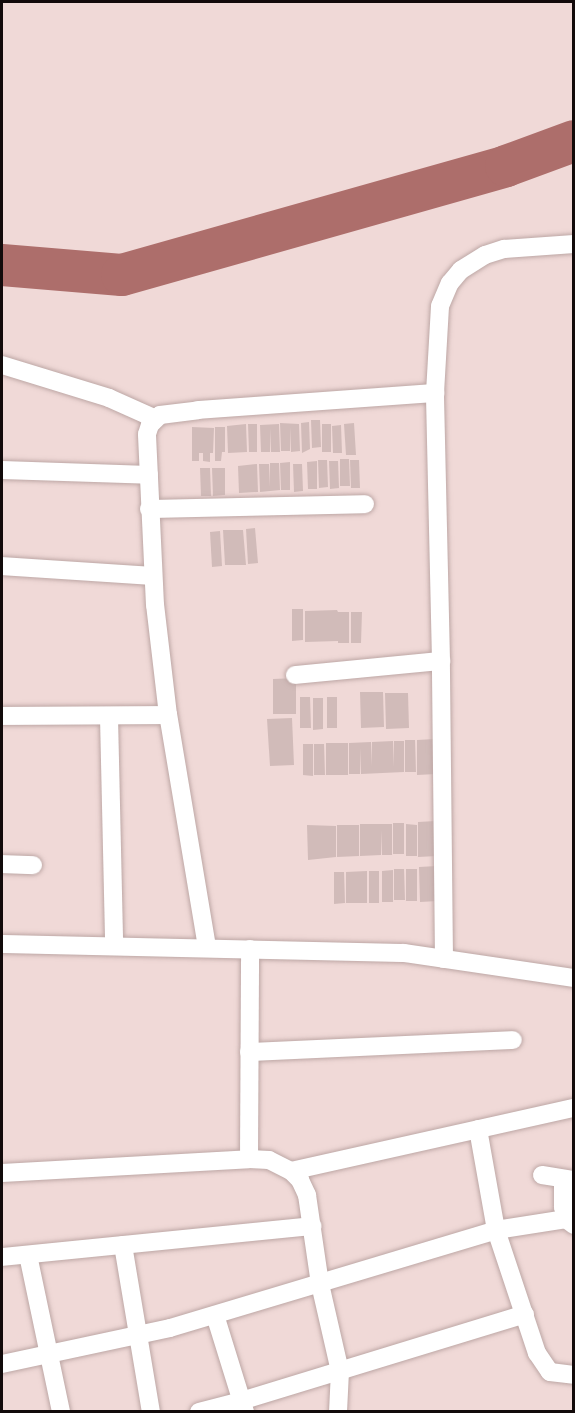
<!DOCTYPE html>
<html>
<head>
<meta charset="utf-8">
<style>
  body { margin:0 }
  #map { position:relative; width:575px; height:1413px; overflow:hidden; background:#f0d9d7; font-family:Figtree,sans-serif }
  div>[style] { position:absolute }
  [style*='--x'] { left:calc(var(--x)*1px); top:calc(var(--y)*1px); width:calc(var(--w)*1px); rotate:calc(var(--a)*1deg) }
  .river>* { height:42px; margin:-21px; padding:0 21px; transform-origin:21px; border-radius:21px; background:#ad6e6b }
  .building>* { inset:0; background:#d1bbb9 }
  .roads { filter:drop-shadow(0 0 2px #bda7a5) drop-shadow(0 0 2px #bda7a5) }
  .minor>* { height:18px; margin:-9px; padding:0 9px; transform-origin:9px; border-radius:9px; background:#fff }
  span { translate:-50% -50%; white-space:nowrap; text-align:center; line-height:1.15; -webkit-text-stroke:4.5px #f0d9d7; paint-order:stroke }
  .frame { position:absolute; inset:0; border:3px solid #120a0a; pointer-events:none }
</style>
</head>
<body>
<div id="map">
  <div class="river">
    <i style="--x:2;--y:265;--w:120;--a:4.8"></i>
    <i style="--x:122;--y:275;--w:399;--a:-15.8"></i>
    <i style="--x:506;--y:166;--w:72;--a:-20.2"></i>
  </div>
  <div class="building">
    <i style="clip-path:polygon(311px 420px,320px 420px,321px 447px,312px 448px)"></i>
    <i style="clip-path:polygon(309px 422px,310px 449px,302px 453px,301px 423px)"></i>
    <i style="clip-path:polygon(280px 423px,299px 424px,300px 451px,291px 452px,290px 427px,290px 451px,281px 451px)"></i>
    <i style="clip-path:polygon(354px 423px,356px 455px,346px 455px,344px 424px)"></i>
    <i style="clip-path:polygon(246px 424px,247px 452px,228px 453px,227px 426px)"></i>
    <i style="clip-path:polygon(248px 424px,257px 424px,257px 452px,249px 452px)"></i>
    <i style="clip-path:polygon(279px 424px,280px 452px,271px 452px,270px 428px,270px 452px,261px 452px,260px 425px)"></i>
    <i style="clip-path:polygon(322px 424px,331px 424px,331px 452px,322px 452px)"></i>
    <i style="clip-path:polygon(341px 425px,342px 453px,333px 453px,332px 426px)"></i>
    <i style="clip-path:polygon(192px 427px,214px 428px,213px 453px,210px 453px,210px 462px,203px 461px,203px 453px,199px 453px,199px 461px,192px 461px)"></i>
    <i style="clip-path:polygon(215px 427px,225px 427px,225px 452px,222px 452px,221px 461px,215px 461px)"></i>
    <i style="clip-path:polygon(340px 459px,349px 459px,350px 486px,340px 486px)"></i>
    <i style="clip-path:polygon(318px 460px,327px 460px,328px 487px,319px 488px)"></i>
    <i style="clip-path:polygon(350px 460px,359px 460px,360px 488px,351px 488px)"></i>
    <i style="clip-path:polygon(317px 461px,317px 489px,308px 489px,307px 462px)"></i>
    <i style="clip-path:polygon(329px 461px,338px 461px,339px 488px,330px 489px)"></i>
    <i style="clip-path:polygon(290px 462px,290px 490px,281px 490px,280px 463px)"></i>
    <i style="clip-path:polygon(270px 463px,279px 463px,280px 490px,260px 492px,259px 464px,269px 464px,270px 487px)"></i>
    <i style="clip-path:polygon(257px 464px,258px 492px,239px 493px,238px 466px)"></i>
    <i style="clip-path:polygon(293px 464px,302px 464px,303px 491px,294px 492px)"></i>
    <i style="clip-path:polygon(200px 468px,210px 468px,211px 496px,201px 496px)"></i>
    <i style="clip-path:polygon(212px 468px,225px 468px,225px 495px,213px 496px)"></i>
    <i style="clip-path:polygon(255px 528px,258px 563px,248px 564px,246px 529px)"></i>
    <i style="clip-path:polygon(223px 530px,243px 530px,246px 565px,225px 565px)"></i>
    <i style="clip-path:polygon(220px 531px,222px 566px,212px 567px,210px 532px)"></i>
    <i style="clip-path:polygon(292px 609px,303px 609px,303px 640px,292px 641px)"></i>
    <i style="clip-path:polygon(337px 610px,338px 612px,349px 612px,349px 643px,338px 643px,338px 641px,305px 642px,305px 611px)"></i>
    <i style="clip-path:polygon(351px 612px,362px 612px,361px 643px,351px 643px)"></i>
    <i style="clip-path:polygon(296px 678px,296px 714px,273px 714px,273px 679px)"></i>
    <i style="clip-path:polygon(360px 692px,383px 692px,384px 727px,361px 728px)"></i>
    <i style="clip-path:polygon(385px 693px,408px 693px,409px 728px,386px 729px)"></i>
    <i style="clip-path:polygon(300px 697px,310px 697px,311px 728px,300px 728px)"></i>
    <i style="clip-path:polygon(327px 697px,337px 697px,337px 728px,327px 728px)"></i>
    <i style="clip-path:polygon(313px 698px,323px 698px,323px 729px,313px 730px)"></i>
    <i style="clip-path:polygon(292px 718px,294px 765px,270px 766px,267px 719px)"></i>
    <i style="clip-path:polygon(435px 739px,436px 774px,417px 775px,417px 740px)"></i>
    <i style="clip-path:polygon(405px 740px,415px 740px,416px 772px,405px 772px)"></i>
    <i style="clip-path:polygon(393px 741px,394px 767px,394px 741px,404px 741px,404px 772px,361px 774px,360px 748px,360px 774px,349px 774px,349px 743px,371px 742px,372px 766px,372px 742px)"></i>
    <i style="clip-path:polygon(326px 743px,348px 743px,348px 775px,326px 775px)"></i>
    <i style="clip-path:polygon(303px 744px,313px 744px,313px 776px,303px 775px)"></i>
    <i style="clip-path:polygon(314px 744px,324px 744px,325px 775px,314px 775px)"></i>
    <i style="clip-path:polygon(436px 821px,437px 856px,418px 857px,418px 822px)"></i>
    <i style="clip-path:polygon(393px 823px,404px 823px,404px 854px,393px 854px)"></i>
    <i style="clip-path:polygon(360px 824px,392px 824px,392px 855px,382px 855px,381px 830px,381px 855px,360px 856px)"></i>
    <i style="clip-path:polygon(406px 824px,417px 825px,417px 856px,406px 856px)"></i>
    <i style="clip-path:polygon(307px 825px,336px 826px,336px 857px,308px 860px)"></i>
    <i style="clip-path:polygon(337px 825px,359px 825px,359px 856px,337px 857px)"></i>
    <i style="clip-path:polygon(437px 866px,438px 901px,420px 902px,419px 867px)"></i>
    <i style="clip-path:polygon(394px 869px,404px 869px,405px 900px,394px 900px)"></i>
    <i style="clip-path:polygon(406px 869px,417px 869px,417px 901px,406px 901px)"></i>
    <i style="clip-path:polygon(393px 870px,393px 902px,382px 902px,382px 871px)"></i>
    <i style="clip-path:polygon(367px 871px,367px 903px,346px 903px,346px 872px)"></i>
    <i style="clip-path:polygon(369px 871px,379px 871px,379px 903px,369px 903px)"></i>
    <i style="clip-path:polygon(334px 872px,344px 872px,345px 903px,334px 904px)"></i>
  </div>
  <div class="roads">
    <div class="minor">
      <i style="--x:2;--y:365;--w:112;--a:17.1"></i>
      <i style="--x:109;--y:398;--w:49;--a:24"></i>
      <i style="--x:2;--y:470;--w:147;--a:1.9"></i>
      <i style="--x:149;--y:509;--w:216;--a:-1.3"></i>
      <i style="--x:2;--y:566;--w:150;--a:3.8"></i>
      <i style="--x:295;--y:675;--w:147;--a:-5.5"></i>
      <i style="--x:2;--y:716;--w:166;--a:-0.3"></i>
      <i style="--x:109;--y:717;--w:228;--a:88.7"></i>
      <i style="--x:2;--y:864;--w:31;--a:2"></i>
      <i style="--x:2;--y:944;--w:402;--a:1.3"></i>
      <i style="--x:404;--y:953;--w:172;--a:8.4"></i>
      <i style="--x:207;--y:947;--w:235;--a:-99.5"></i>
      <i style="--x:168;--y:715;--w:111;--a:-96.7"></i>
      <i style="--x:155;--y:605;--w:171;--a:-92.7"></i>
      <i style="--x:147;--y:434;--w:9;--a:-72"></i>
      <i style="--x:150;--y:425;--w:14;--a:-45"></i>
      <i style="--x:160;--y:415;--w:38;--a:-7"></i>
      <i style="--x:198;--y:410;--w:238;--a:-4.1"></i>
      <i style="--x:444;--y:959;--w:298;--a:-90.6"></i>
      <i style="--x:441;--y:661;--w:268;--a:-91.3"></i>
      <i style="--x:435;--y:393;--w:87;--a:-86.7"></i>
      <i style="--x:440;--y:306;--w:25;--a:-67"></i>
      <i style="--x:450;--y:283;--w:17;--a:-50"></i>
      <i style="--x:461;--y:270;--w:28;--a:-32"></i>
      <i style="--x:485;--y:255;--w:20;--a:-18"></i>
      <i style="--x:504;--y:249;--w:70;--a:-4.1"></i>
      <i style="--x:249;--y:1052;--w:264;--a:-2.6"></i>
      <i style="--x:478;--y:1129;--w:103;--a:79.9"></i>
      <i style="--x:496;--y:1230;--w:130;--a:71.6"></i>
      <i style="--x:537;--y:1353;--w:23;--a:56"></i>
      <i style="--x:550;--y:1372;--w:24;--a:7"></i>
      <i style="--x:249;--y:1159;--w:210;--a:-89.7"></i>
      <i style="--x:291;--y:1171;--w:290;--a:-12.6"></i>
      <i style="--x:2;--y:1173;--w:247;--a:-3.2"></i>
      <i style="--x:249;--y:1159;--w:20;--a:3"></i>
      <i style="--x:269;--y:1160;--w:25;--a:27"></i>
      <i style="--x:291;--y:1171;--w:13;--a:45"></i>
      <i style="--x:300;--y:1180;--w:17;--a:65"></i>
      <i style="--x:307;--y:1195;--w:90;--a:81.7"></i>
      <i style="--x:320;--y:1284;--w:89;--a:77.1"></i>
      <i style="--x:340;--y:1371;--w:41;--a:92.8"></i>
      <i style="--x:542;--y:1175;--w:31;--a:9"></i>
      <i style="--x:563;--y:1179;--w:28;--a:90"></i>
      <i style="--x:563;--y:1207;--w:12;--a:76"></i>
      <i style="--x:566;--y:1219;--w:10;--a:37"></i>
      <i style="--x:123;--y:1245;--w:169;--a:80.5"></i>
      <i style="--x:28;--y:1255;--w:160;--a:78.1"></i>
      <i style="--x:2;--y:1257;--w:312;--a:-5.7"></i>
      <i style="--x:215;--y:1315;--w:102;--a:72.8"></i>
      <i style="--x:2;--y:1364;--w:172;--a:-12.1"></i>
      <i style="--x:170;--y:1328;--w:340;--a:-16.7"></i>
      <i style="--x:496;--y:1230;--w:71;--a:-8.9"></i>
      <i style="--x:199;--y:1412;--w:43;--a:-14.7"></i>
      <i style="--x:241;--y:1401;--w:297;--a:-17"></i>
    </div>
  </div>
  <div class="frame"></div>
</div>
</body>
</html>
